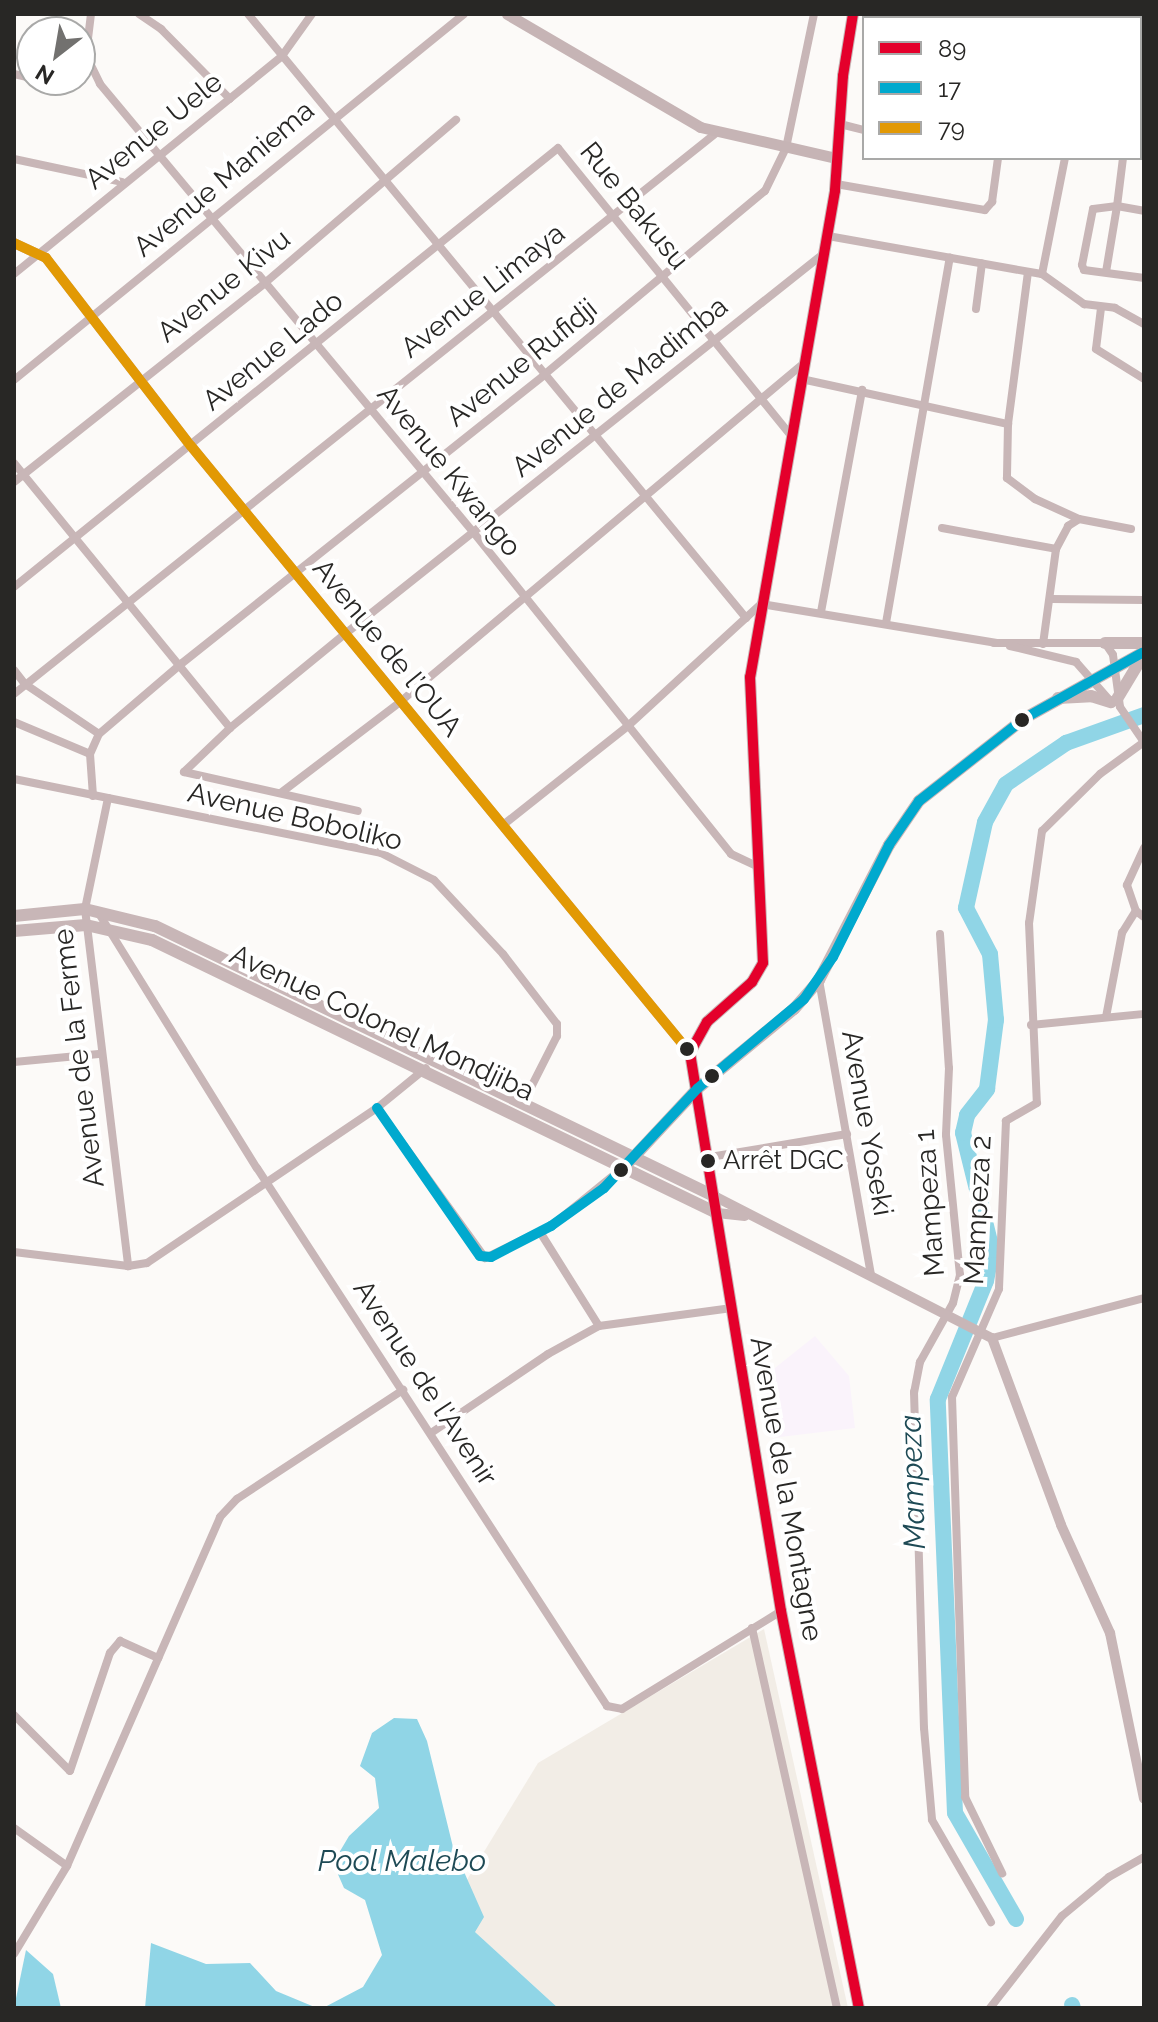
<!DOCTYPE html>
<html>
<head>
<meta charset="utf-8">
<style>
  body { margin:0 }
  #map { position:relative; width:1158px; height:2022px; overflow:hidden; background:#fcfaf8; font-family:Raleway,sans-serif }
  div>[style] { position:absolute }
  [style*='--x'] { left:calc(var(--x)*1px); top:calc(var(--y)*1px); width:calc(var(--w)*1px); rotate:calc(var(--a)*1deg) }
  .built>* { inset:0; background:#f2ede6 }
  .medical>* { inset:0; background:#faf3fb }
  .water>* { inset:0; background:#90d5e6 }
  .river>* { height:16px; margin:-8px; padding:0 8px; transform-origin:8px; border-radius:8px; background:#90d5e6 }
  .minor>* { height:8px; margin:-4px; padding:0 4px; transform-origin:4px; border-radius:4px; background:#c8b6b7 }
  .tertiary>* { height:10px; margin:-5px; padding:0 5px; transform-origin:5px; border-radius:5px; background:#c8b6b7 }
  .secondary>* { height:11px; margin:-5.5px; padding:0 5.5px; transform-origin:5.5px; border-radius:5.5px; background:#c6b4b5 }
  .primary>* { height:12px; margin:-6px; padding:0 6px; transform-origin:6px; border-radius:6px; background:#c8b6b7 }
  .bus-1>* { height:10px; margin:-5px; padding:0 5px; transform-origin:5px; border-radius:5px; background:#e4002b }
  .bus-2>* { height:10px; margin:-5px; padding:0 5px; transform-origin:5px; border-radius:5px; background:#00a9ce }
  .bus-3>* { height:10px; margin:-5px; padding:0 5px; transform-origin:5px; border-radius:5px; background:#e29904 }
  .dots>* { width:22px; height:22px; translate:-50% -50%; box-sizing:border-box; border:4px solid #fff; border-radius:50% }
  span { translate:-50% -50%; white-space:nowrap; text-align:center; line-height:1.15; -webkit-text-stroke:8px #fff; paint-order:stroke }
  .bus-label { font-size:26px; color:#282725 }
  .left { translate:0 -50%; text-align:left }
  .street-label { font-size:28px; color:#282725 }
  .water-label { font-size:30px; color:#1e4a55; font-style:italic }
  .frame { position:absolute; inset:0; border:16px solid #282725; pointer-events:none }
  .legend { position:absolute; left:862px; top:16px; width:280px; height:144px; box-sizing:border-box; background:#fff; border:2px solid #a9a9a8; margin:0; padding:10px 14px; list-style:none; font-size:24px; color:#282725 }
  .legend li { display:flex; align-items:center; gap:16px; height:40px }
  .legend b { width:40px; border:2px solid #a9a9a8 }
  .north { position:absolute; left:16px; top:16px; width:80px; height:80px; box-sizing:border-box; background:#fff; border:2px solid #a9a9a8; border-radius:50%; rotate:211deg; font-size:22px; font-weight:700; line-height:32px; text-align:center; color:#282725 }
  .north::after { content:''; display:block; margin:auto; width:28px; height:36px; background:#72716f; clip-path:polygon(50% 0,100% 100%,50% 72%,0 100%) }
</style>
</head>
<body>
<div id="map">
  <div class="built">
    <i style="clip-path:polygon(764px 1629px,848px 2008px,558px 2008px,475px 1932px,465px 1883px,538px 1763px)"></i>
  </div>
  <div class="medical">
    <i style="clip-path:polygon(815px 1336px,849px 1376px,855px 1428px,772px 1438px,761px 1379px)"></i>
  </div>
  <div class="water">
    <i style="clip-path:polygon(394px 1718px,417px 1719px,427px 1741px,453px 1847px,484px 1917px,475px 1932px,558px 2008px,323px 2008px,363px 1987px,382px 1955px,365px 1900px,344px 1888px,333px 1863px,349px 1836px,379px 1808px,375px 1778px,360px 1766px,372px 1733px)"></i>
    <i style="clip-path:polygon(151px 1943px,206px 1964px,250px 1963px,276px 1991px,317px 2008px,145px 2008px)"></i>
    <i style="clip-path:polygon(26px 1950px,53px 1974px,61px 2008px,14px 2008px)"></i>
  </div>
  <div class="river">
    <i style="--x:1016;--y:1919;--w:122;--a:-119.9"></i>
    <i style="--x:955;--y:1813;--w:414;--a:-92.4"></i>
    <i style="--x:938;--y:1399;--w:127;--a:-67.9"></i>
    <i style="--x:986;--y:1281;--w:32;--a:-79"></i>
    <i style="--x:992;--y:1250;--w:121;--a:-103.9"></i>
    <i style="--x:963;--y:1133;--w:18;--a:-77"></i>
    <i style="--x:967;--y:1115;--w:33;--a:-52"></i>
    <i style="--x:987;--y:1089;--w:70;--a:-82.6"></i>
    <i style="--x:996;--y:1020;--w:66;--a:-95.2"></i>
    <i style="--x:990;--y:954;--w:52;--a:-117.6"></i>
    <i style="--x:966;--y:908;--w:88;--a:-77.5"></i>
    <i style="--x:985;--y:822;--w:43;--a:-61.1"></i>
    <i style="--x:1006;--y:784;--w:73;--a:-34.3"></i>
    <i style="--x:1066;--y:743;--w:83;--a:-19.7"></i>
    <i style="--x:1072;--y:2005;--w:3;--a:72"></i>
  </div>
  <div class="minor">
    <i style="--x:91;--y:14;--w:41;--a:97"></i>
    <i style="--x:86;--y:55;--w:32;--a:64"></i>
    <i style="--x:100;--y:84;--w:584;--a:50.21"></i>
    <i style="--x:474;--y:533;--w:411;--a:51.3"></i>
    <i style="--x:731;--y:854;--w:31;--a:25"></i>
    <i style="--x:139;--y:14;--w:27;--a:34"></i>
    <i style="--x:161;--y:29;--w:98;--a:45.4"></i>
    <i style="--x:248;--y:14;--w:783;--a:50.49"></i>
    <i style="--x:1129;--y:14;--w:4;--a:90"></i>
    <i style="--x:1022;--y:18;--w:4;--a:-76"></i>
    <i style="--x:1087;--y:18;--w:4;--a:-90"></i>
    <i style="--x:1140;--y:64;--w:4;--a:14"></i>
    <i style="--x:14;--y:74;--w:18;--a:13"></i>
    <i style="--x:42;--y:80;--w:22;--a:10"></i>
    <i style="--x:64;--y:84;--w:16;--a:-15"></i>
    <i style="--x:840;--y:124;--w:25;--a:14"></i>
    <i style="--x:1140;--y:133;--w:4;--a:14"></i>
    <i style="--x:1123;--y:158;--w:48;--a:97.1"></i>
    <i style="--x:1117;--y:206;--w:24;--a:173"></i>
    <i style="--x:1093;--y:209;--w:57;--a:101.1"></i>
    <i style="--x:1082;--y:265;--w:5;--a:68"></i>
    <i style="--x:1084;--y:270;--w:61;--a:7.6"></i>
    <i style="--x:14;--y:159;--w:110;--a:12"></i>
    <i style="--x:836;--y:184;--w:151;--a:9.9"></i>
    <i style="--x:985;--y:210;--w:11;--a:-49"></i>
    <i style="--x:992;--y:202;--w:44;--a:-82.2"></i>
    <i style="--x:828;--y:236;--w:217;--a:10.1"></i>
    <i style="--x:1042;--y:274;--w:52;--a:35.5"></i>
    <i style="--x:1084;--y:304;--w:31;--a:7"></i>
    <i style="--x:1115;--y:308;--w:33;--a:29"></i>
    <i style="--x:1028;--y:272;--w:153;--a:97.5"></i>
    <i style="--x:1008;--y:424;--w:54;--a:91.1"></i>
    <i style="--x:1007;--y:478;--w:35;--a:37"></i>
    <i style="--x:1035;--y:499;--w:48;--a:24.4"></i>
    <i style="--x:1079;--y:519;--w:53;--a:10.9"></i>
    <i style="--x:1106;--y:272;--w:67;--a:-80.5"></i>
    <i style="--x:1117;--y:206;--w:27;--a:10"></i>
    <i style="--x:14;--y:274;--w:345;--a:-39.1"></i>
    <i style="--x:282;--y:56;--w:52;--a:-54.5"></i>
    <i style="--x:1042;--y:274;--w:118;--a:-78.8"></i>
    <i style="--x:1101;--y:308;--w:41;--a:97"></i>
    <i style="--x:1096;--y:349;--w:57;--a:32"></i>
    <i style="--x:976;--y:309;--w:46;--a:-82.6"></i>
    <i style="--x:14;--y:380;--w:580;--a:-39.12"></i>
    <i style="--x:806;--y:380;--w:207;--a:12.3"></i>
    <i style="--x:14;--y:463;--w:342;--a:50.8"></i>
    <i style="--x:14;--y:482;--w:322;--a:-38.4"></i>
    <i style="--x:266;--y:282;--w:250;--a:-40.5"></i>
    <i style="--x:942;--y:528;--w:116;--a:10.4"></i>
    <i style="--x:14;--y:587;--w:699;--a:-38.9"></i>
    <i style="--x:558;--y:148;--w:372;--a:51"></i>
    <i style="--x:1052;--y:599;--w:92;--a:0.6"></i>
    <i style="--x:821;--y:612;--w:226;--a:-79.5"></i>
    <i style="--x:886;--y:623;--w:371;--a:-80.1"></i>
    <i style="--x:994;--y:643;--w:111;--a:0"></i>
    <i style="--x:1105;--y:643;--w:14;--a:56"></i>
    <i style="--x:1113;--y:655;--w:52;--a:82.3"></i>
    <i style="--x:1120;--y:707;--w:42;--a:55.6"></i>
    <i style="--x:1144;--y:742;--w:54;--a:144"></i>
    <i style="--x:1100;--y:774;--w:81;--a:135.5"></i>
    <i style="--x:1042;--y:831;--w:93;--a:98"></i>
    <i style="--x:1029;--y:923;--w:180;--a:87.5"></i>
    <i style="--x:1037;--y:1103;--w:36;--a:150"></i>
    <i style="--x:1006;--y:1121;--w:168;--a:92.4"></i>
    <i style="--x:999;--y:1289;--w:118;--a:113.5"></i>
    <i style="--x:952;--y:1397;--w:400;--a:88.1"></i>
    <i style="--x:965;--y:1797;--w:85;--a:64"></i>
    <i style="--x:1043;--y:644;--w:96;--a:-82.2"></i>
    <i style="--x:1056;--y:549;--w:26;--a:-62"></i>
    <i style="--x:1068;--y:526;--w:13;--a:-32"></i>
    <i style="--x:1010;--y:646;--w:68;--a:13.6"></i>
    <i style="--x:1076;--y:662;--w:55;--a:48.7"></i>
    <i style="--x:14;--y:670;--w:18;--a:52"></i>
    <i style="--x:25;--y:684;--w:89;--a:34"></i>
    <i style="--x:14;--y:694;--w:899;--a:-38.63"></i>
    <i style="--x:14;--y:722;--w:82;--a:22.8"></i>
    <i style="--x:90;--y:754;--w:42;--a:85.9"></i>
    <i style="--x:90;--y:754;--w:22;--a:-66"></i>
    <i style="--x:99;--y:734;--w:108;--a:-40.5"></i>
    <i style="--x:181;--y:664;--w:465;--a:-38.5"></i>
    <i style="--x:545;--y:374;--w:286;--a:-39.8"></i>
    <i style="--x:765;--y:191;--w:48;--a:-64"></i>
    <i style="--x:786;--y:148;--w:137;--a:-78.2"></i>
    <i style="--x:184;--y:772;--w:64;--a:-43.7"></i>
    <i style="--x:230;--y:728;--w:149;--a:-39.3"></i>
    <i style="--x:345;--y:634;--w:611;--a:-38.48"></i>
    <i style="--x:184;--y:772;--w:178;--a:12.6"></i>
    <i style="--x:14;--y:779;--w:374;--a:11.4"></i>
    <i style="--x:381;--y:853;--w:59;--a:27"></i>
    <i style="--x:434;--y:880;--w:101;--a:47"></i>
    <i style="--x:503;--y:954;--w:88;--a:52.4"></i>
    <i style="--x:557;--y:1024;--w:12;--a:90"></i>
    <i style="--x:557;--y:1036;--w:73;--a:116.9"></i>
    <i style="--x:282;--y:792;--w:148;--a:-37.3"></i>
    <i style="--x:400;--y:702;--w:527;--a:-40"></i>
    <i style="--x:108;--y:798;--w:113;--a:101.7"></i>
    <i style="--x:85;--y:909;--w:360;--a:83.1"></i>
    <i style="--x:503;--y:825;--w:161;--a:-38.4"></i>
    <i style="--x:629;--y:725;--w:179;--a:-42.5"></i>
    <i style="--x:761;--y:604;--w:239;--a:9.4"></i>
    <i style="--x:1144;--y:848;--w:41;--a:114.7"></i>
    <i style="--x:1127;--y:885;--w:28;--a:71"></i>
    <i style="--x:1136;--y:911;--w:10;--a:37"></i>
    <i style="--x:98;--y:912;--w:301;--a:58.2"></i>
    <i style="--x:257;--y:1168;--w:642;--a:56.95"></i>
    <i style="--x:607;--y:1706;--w:15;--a:11"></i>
    <i style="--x:622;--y:1709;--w:187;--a:-31.6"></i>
    <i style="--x:940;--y:934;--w:134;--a:86.2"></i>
    <i style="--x:949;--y:1068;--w:67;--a:92.6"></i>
    <i style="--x:946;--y:1135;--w:141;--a:84.3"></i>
    <i style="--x:960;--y:1275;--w:29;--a:104"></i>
    <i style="--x:953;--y:1303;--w:68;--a:119.2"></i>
    <i style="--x:920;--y:1362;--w:31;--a:101"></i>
    <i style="--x:914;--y:1392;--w:336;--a:88.3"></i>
    <i style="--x:924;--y:1728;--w:92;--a:85"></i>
    <i style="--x:932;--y:1820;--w:118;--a:60"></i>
    <i style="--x:819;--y:980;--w:299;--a:80"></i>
    <i style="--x:1106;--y:1017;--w:86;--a:-79.2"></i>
    <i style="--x:1122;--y:933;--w:26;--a:-58"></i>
    <i style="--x:1031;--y:1025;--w:114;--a:-5.6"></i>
    <i style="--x:14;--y:1062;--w:85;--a:-5.4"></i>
    <i style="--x:377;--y:1108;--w:185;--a:54.2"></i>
    <i style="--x:485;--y:1258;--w:73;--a:-25.9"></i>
    <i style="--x:551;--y:1226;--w:95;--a:-39"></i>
    <i style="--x:710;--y:1157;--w:139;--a:-9.5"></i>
    <i style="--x:540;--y:1232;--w:111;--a:57.9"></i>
    <i style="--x:14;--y:1252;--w:115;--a:7"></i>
    <i style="--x:128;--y:1266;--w:19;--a:-9"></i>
    <i style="--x:147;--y:1263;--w:277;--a:-34"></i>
    <i style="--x:377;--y:1108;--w:63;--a:-39.2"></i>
    <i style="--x:992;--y:1338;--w:157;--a:-14.7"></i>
    <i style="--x:431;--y:1433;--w:141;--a:-34"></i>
    <i style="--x:548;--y:1354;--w:58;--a:-28.8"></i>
    <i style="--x:599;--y:1326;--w:134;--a:-7.7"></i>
    <i style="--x:752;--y:1628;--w:389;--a:77.4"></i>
    <i style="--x:14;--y:1715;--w:79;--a:45"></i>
    <i style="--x:70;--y:1771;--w:125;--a:-71.3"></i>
    <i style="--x:110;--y:1653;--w:16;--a:-50"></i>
    <i style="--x:120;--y:1641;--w:42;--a:24.1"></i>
    <i style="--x:14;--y:1828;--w:65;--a:35.6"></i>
    <i style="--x:14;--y:1954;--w:103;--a:-58.9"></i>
    <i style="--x:67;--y:1866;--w:381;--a:-66.3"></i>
    <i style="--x:220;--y:1517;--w:25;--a:-47"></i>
    <i style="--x:237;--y:1499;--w:199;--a:-33.3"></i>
    <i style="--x:990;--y:2008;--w:117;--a:-52"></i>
    <i style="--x:1062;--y:1916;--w:61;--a:-39.7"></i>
    <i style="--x:1109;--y:1877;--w:40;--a:-29.7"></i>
  </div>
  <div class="tertiary">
    <i style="--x:14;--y:243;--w:35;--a:25"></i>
    <i style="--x:46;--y:258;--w:237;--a:52.4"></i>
    <i style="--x:191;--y:446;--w:786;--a:50.58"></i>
    <i style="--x:714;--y:1196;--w:312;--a:27.1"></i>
    <i style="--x:992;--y:1338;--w:199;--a:69.7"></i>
    <i style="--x:1061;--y:1525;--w:119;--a:65.6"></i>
    <i style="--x:1110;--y:1633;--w:169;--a:78.4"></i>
    <i style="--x:717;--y:1213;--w:28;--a:6"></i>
  </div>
  <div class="secondary">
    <i style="--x:507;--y:14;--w:224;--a:30.3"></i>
    <i style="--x:700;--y:127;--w:140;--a:12.8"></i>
  </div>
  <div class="primary">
    <i style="--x:853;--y:14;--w:63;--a:99.2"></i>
    <i style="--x:843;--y:76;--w:115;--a:94"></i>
    <i style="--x:835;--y:191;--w:493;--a:99.9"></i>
    <i style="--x:750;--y:677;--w:286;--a:87.4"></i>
    <i style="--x:763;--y:963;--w:22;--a:120"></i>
    <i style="--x:752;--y:982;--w:60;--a:138.4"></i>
    <i style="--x:707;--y:1022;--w:35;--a:119"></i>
    <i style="--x:690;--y:1053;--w:565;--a:80.74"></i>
    <i style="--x:781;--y:1611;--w:405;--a:78.9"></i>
    <i style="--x:1105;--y:643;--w:39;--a:0"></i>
    <i style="--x:1058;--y:698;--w:33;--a:-3"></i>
    <i style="--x:1091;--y:696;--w:21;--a:17"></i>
    <i style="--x:1117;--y:699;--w:52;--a:-59"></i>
    <i style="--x:14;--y:916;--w:71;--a:-5.6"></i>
    <i style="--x:85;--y:909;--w:72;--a:13.7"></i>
    <i style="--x:155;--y:926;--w:621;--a:25.78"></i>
    <i style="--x:14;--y:931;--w:72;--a:-4.8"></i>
    <i style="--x:86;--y:925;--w:68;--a:12.8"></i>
    <i style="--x:152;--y:940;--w:627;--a:25.79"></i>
    <i style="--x:630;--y:1161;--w:100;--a:-47"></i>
    <i style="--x:698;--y:1088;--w:124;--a:-39.5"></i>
    <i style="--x:794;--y:1009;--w:38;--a:-49"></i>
    <i style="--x:819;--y:980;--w:152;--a:-62.6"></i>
    <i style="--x:889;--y:845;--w:53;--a:-55.7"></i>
    <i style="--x:919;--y:801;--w:135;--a:-38.1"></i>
    <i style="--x:1025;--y:718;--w:136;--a:-29"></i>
  </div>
  <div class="bus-1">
    <i style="--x:853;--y:14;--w:63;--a:99.2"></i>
    <i style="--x:843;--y:76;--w:115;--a:94"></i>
    <i style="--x:835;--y:191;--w:493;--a:99.9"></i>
    <i style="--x:750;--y:677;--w:286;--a:87.4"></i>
    <i style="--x:763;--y:963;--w:22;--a:120"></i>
    <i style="--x:752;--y:982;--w:60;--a:138.4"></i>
    <i style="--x:707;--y:1022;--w:35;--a:119"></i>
    <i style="--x:690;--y:1053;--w:565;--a:80.74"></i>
    <i style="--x:781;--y:1611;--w:405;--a:78.9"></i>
  </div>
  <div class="bus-2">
    <i style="--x:377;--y:1108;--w:180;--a:55.2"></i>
    <i style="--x:480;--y:1256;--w:11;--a:5"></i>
    <i style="--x:491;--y:1257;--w:68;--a:-27.3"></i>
    <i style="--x:551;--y:1226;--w:65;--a:-35.6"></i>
    <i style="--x:604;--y:1188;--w:137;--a:-46.8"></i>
    <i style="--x:698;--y:1088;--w:138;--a:-40"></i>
    <i style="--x:804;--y:999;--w:51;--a:-55.4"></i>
    <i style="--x:833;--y:957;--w:125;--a:-63.4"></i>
    <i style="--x:889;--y:845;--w:53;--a:-55.7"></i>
    <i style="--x:919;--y:801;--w:135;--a:-38.1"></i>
    <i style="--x:1025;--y:718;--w:134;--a:-29.1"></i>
  </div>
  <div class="bus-3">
    <i style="--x:14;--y:243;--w:35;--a:25"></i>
    <i style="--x:46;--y:258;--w:237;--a:52.4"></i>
    <i style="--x:191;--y:446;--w:786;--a:50.58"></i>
  </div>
  <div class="dots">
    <i style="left:1022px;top:720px;background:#282725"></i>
    <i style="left:687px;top:1049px;background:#282725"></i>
    <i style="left:712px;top:1076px;background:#282725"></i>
    <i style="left:708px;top:1161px;background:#282725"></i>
    <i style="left:621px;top:1170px;background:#282725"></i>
  </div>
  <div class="bus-label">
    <span class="left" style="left:723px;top:1161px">Arrêt DGC</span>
  </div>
  <div class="street-label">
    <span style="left:154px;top:131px;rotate:-39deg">Avenue Uele</span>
    <span style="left:224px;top:179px;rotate:-40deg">Avenue Maniema</span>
    <span style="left:634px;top:206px;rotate:51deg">Rue Bakusu</span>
    <span style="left:224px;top:286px;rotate:-39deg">Avenue Kivu</span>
    <span style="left:483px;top:291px;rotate:-38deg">Avenue Limaya</span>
    <span style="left:273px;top:351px;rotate:-39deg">Avenue Lado</span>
    <span style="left:522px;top:363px;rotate:-39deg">Avenue Rufidji</span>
    <span style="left:620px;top:387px;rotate:-39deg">Avenue de Madimba</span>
    <span style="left:449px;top:471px;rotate:51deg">Avenue Kwango</span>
    <span style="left:387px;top:648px;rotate:51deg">Avenue de l’OUA</span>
    <span style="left:295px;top:817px;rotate:13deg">Avenue Boboliko</span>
    <span style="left:382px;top:1023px;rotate:25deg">Avenue Colonel Mondjiba</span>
    <span style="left:79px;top:1058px;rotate:-97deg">Avenue de la Ferme</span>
    <span style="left:867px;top:1123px;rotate:80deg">Avenue Yoseki</span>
    <span style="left:930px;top:1203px;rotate:-94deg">Mampeza 1</span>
    <span style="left:978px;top:1210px;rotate:-87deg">Mampeza 2</span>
    <span style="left:425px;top:1383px;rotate:57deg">Avenue de l'Avenir</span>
    <span style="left:786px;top:1489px;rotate:80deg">Avenue de la Montagne</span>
  </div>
  <div class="water-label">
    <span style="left:913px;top:1482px;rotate:-92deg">Mampeza</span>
    <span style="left:402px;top:1861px">Pool Malebo</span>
  </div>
  <div class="frame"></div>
  <ul class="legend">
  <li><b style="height:10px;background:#e4002b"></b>89</li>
  <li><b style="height:10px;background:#00a9ce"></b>17</li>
  <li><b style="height:10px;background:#e29904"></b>79</li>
  </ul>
  <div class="north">N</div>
</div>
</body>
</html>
